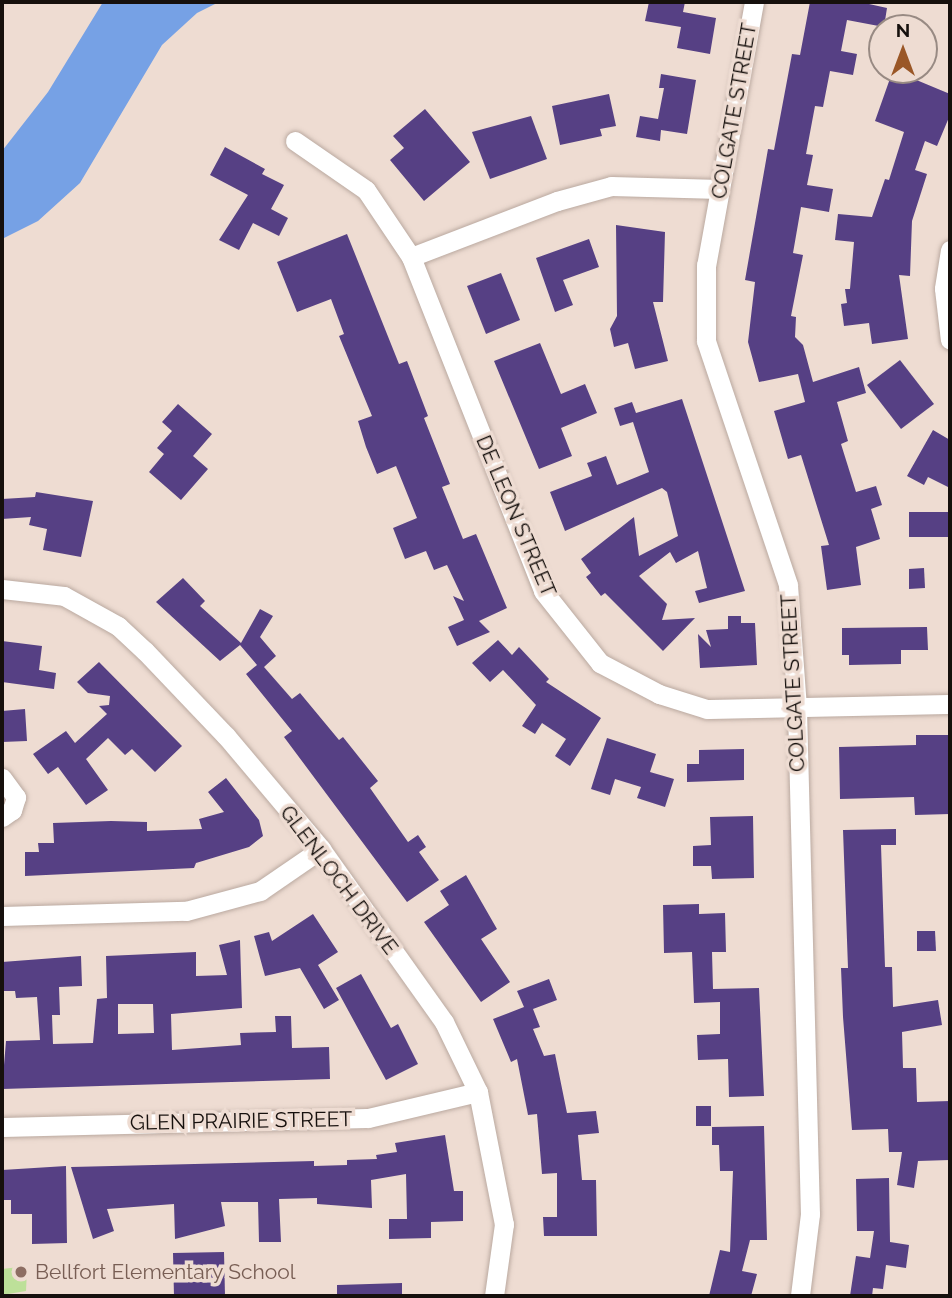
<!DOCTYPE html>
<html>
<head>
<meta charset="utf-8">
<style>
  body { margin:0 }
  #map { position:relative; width:952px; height:1298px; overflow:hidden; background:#eedcd2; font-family:Raleway,sans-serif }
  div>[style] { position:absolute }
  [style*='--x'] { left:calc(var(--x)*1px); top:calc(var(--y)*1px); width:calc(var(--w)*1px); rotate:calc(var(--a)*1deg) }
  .green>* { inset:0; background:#bde099 }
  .water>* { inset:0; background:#76a1e5 }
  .building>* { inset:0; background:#564084 }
  .roads { filter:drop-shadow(0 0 2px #baa9a0) drop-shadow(0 0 2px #baa9a0) }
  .minor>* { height:19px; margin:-9.5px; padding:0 9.5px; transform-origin:9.5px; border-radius:9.5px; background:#fff }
  .dots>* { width:19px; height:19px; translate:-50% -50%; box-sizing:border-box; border:4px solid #eedcd2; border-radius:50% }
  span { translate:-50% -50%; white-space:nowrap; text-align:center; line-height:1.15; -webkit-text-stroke:7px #eedcd2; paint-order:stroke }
  .street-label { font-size:21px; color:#16100d }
  .education-label { font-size:21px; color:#785e54 }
  .left { translate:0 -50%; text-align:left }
  .frame { position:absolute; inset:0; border:4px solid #16100d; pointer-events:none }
  .north { position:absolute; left:868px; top:14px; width:70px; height:70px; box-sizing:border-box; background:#eedcd2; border:2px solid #988a83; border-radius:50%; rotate:0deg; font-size:19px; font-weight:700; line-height:28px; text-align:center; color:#16100d }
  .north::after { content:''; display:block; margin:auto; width:24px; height:32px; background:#9a5727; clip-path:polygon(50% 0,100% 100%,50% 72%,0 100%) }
</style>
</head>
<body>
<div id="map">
  <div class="green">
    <i style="clip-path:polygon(19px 1267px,27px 1270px,26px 1291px,2px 1295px,2px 1269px)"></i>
  </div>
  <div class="water">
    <i style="clip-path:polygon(103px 2px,219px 2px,197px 13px,162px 45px,80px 183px,38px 221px,2px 239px,2px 151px,48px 92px)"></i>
  </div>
  <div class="building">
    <i style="clip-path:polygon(649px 2px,685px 2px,683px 12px,716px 18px,710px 54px,677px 48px,681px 27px,645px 21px)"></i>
    <i style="clip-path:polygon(810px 2px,860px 2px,887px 8px,884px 27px,847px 20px,841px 51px,857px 54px,853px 75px,830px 71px,823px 107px,815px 106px,806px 154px,813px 155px,807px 185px,833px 189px,829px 212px,801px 207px,793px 253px,803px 255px,791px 316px,796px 317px,795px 337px,803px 345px,813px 382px,859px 367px,866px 393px,837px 402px,848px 441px,841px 444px,856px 492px,876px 486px,882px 505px,871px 509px,880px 539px,856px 547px,861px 585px,827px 590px,821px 546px,829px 545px,801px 455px,788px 459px,774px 411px,805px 402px,798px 374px,759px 382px,748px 342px,755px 282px,745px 280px,768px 149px,774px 150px,792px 54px,800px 55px)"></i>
    <i style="clip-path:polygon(893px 70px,918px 70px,914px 79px,950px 94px,950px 115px,937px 146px,925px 141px,915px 170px,927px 174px,912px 221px,910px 276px,899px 275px,908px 339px,872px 344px,869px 323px,844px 326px,841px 304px,847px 303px,845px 289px,850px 289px,854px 242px,835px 240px,838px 214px,872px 217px,885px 179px,889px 180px,904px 132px,875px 121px)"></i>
    <i style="clip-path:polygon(661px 74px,696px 80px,687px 134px,661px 130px,660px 141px,636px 137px,640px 116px,658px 119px,664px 88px,659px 88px)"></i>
    <i style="clip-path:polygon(609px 94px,616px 126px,600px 129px,602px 136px,560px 145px,552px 106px)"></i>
    <i style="clip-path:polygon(425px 109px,470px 162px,424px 201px,390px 160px,404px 148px,393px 136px)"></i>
    <i style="clip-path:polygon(531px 116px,547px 159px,490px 179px,472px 132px)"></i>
    <i style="clip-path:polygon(225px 147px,265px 169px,262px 174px,284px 185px,271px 209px,288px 218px,279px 236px,253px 223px,239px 250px,219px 240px,248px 195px,210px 175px)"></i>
    <i style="clip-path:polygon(616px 225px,665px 232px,663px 302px,653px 302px,668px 361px,635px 369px,628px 343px,614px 347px,610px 329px,617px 316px)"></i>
    <i style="clip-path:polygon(347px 234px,399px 364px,407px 361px,428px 416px,424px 418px,450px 484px,442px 487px,463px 539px,476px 534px,507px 608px,479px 621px,490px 632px,457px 646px,448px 627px,464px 620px,453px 596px,464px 601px,447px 565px,434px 570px,426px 551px,405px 559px,393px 528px,417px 518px,396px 466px,377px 474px,366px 447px,358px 421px,372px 416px,339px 336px,344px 334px,331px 299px,297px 312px,277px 262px)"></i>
    <i style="clip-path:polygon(589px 239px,599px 267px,563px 280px,573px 305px,555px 312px,536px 258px)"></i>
    <i style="clip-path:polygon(501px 273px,520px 320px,486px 334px,467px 286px)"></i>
    <i style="clip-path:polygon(540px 343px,561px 394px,585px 384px,597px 413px,561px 428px,572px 456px,539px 469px,494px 361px)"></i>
    <i style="clip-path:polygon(900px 360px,934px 404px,901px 429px,867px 385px)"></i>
    <i style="clip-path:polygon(682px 399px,745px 591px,699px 603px,695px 591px,707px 588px,698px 551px,676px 563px,670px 552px,639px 576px,667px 604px,662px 620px,695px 618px,663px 651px,605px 593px,601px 596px,586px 577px,591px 573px,581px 559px,634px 517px,639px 556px,678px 536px,667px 492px,662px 488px,565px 531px,550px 492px,592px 476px,587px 463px,606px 456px,617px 485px,649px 472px,633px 422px,620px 426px,614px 408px,632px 402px,636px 413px)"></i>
    <i style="clip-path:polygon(178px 404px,212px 434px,193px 456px,208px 469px,181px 500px,149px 472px,164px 454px,157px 448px,172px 431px,162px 422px)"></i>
    <i style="clip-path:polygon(933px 430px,950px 440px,950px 488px,928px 477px,924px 485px,907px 476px)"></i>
    <i style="clip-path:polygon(36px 492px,93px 501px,81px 557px,43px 550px,47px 529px,29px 525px,31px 517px,2px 519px,2px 499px,35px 497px)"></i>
    <i style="clip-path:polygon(909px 512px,950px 512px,950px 537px,909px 537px)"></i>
    <i style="clip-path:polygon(924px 568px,925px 588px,909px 589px,909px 569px)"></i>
    <i style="clip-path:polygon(183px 578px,205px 601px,200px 606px,241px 643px,260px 609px,273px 616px,260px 637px,276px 656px,264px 667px,292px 699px,300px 693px,339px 740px,343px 737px,378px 781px,370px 788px,408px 842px,418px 835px,426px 847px,419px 852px,439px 880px,407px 902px,284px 737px,292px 731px,246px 674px,257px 665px,240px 645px,220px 661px,156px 602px)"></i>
    <i style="clip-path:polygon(728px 616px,741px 616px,741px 623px,755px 623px,757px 665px,700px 668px,698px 634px,711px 647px,706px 630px,728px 629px)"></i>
    <i style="clip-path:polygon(927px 627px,928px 650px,901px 650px,901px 664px,849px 665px,849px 655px,842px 655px,842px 628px)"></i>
    <i style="clip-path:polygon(498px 640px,512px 655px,519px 647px,549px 679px,546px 682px,601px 718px,570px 766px,555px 756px,566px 739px,542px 723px,535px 734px,522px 726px,536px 705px,503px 670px,490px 682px,472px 663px)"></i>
    <i style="clip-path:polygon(2px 641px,42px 646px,39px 670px,56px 673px,54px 689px,2px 682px)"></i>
    <i style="clip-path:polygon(99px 662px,182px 746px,155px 772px,132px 749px,125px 755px,108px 738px,86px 759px,108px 790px,86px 805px,58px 767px,48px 774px,33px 754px,66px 731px,75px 743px,107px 714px,99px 706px,109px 705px,110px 696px,88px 693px,77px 682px)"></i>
    <i style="clip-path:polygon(25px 709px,27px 741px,2px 742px,2px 711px)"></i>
    <i style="clip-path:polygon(916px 735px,950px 735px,950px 814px,915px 815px,914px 797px,840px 799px,839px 747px,916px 745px)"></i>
    <i style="clip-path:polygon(607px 738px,656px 754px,650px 772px,674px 779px,665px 807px,637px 798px,641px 787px,615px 779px,610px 795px,591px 789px)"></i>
    <i style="clip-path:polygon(744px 749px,744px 780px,687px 782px,687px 764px,699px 764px,699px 750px)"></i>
    <i style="clip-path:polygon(226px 778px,259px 820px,263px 836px,249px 847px,196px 863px,194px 868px,25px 876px,25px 852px,39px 852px,38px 843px,54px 843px,53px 823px,111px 821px,147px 822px,147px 831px,202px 829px,199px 819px,224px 812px,208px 792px)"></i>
    <i style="clip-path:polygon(753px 816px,754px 878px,712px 879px,711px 866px,693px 866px,693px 846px,711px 845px,710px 817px)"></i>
    <i style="clip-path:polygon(896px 829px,896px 845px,881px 845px,885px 967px,892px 967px,893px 1007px,938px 1000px,942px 1025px,902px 1032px,903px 1068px,916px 1068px,917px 1102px,950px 1101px,950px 1160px,918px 1161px,914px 1188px,897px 1185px,902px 1152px,889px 1152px,888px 1129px,852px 1130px,843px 1017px,841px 968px,848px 968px,843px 830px)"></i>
    <i style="clip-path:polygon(466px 875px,497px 929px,481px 939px,510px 982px,481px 1002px,424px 922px,449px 905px,440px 891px)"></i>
    <i style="clip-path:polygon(699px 904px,699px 914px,725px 913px,726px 952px,712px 952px,713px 989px,759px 988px,764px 1096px,729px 1097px,728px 1059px,698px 1060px,697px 1035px,720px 1034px,720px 1002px,694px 1003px,692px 952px,664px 953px,663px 905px)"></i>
    <i style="clip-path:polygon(313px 914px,338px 952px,318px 965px,339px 1000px,324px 1009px,300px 968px,265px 976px,254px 936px,269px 932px,272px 941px)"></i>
    <i style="clip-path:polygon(917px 931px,935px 931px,936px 951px,917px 951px)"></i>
    <i style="clip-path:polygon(evenodd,240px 940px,242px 1008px,171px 1014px,172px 1050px,241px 1045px,240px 1033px,276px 1032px,275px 1016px,291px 1016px,292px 1048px,329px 1047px,330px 1079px,2px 1089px,6px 1041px,40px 1040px,37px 997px,16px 998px,15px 991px,2px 991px,2px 962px,81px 956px,82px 986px,59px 987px,60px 1015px,52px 1015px,53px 1044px,93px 1043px,97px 999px,107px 998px,106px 956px,196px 952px,196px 976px,227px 975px,219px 945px,240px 940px,118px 1004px,153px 1004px,154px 1033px,118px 1034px,118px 1004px)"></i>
    <i style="clip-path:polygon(361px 974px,391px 1028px,398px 1024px,418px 1064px,386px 1080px,336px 988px)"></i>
    <i style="clip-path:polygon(549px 979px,557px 1000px,533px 1009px,540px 1027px,533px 1029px,544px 1056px,555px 1054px,567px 1113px,596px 1111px,599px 1133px,578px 1135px,582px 1180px,596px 1180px,597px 1236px,544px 1236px,543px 1217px,557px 1217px,557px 1173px,542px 1174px,537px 1114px,528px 1115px,517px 1059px,511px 1062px,493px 1019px,524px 1007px,517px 991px)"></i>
    <i style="clip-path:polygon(696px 1106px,711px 1106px,711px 1126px,696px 1126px)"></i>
    <i style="clip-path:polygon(764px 1126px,767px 1240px,750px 1240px,742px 1271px,757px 1274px,751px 1296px,709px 1296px,720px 1250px,730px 1252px,733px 1171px,720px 1171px,719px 1145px,712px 1145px,712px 1127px)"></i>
    <i style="clip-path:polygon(445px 1135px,454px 1191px,463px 1191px,463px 1221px,431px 1222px,431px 1238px,389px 1239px,389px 1219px,407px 1219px,406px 1174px,371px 1180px,372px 1208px,317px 1204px,317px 1198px,279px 1199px,281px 1242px,259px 1242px,258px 1202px,221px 1202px,225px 1226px,175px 1239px,174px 1204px,107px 1209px,114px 1231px,93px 1239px,71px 1167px,314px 1161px,314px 1166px,347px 1165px,347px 1160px,377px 1159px,376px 1155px,397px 1152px,395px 1143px)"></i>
    <i style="clip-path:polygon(66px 1166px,67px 1243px,32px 1244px,32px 1214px,11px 1214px,11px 1200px,2px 1200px,2px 1170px)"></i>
    <i style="clip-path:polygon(889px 1178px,890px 1242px,909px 1245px,906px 1268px,886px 1265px,883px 1289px,873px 1288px,872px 1296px,850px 1296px,856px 1256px,870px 1258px,874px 1231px,857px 1231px,856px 1179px)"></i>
    <i style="clip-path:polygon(224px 1252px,225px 1296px,174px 1296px,173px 1253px)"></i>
    <i style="clip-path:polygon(402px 1283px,402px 1296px,337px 1296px,337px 1285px)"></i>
  </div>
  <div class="roads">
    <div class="minor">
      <i style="--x:754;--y:2;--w:267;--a:100.3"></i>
      <i style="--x:706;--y:265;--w:76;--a:90"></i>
      <i style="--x:706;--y:341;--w:257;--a:71.4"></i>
      <i style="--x:788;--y:585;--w:124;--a:85.8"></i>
      <i style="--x:797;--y:709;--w:505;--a:88.53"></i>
      <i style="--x:810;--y:1214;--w:83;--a:97"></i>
      <i style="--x:295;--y:141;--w:86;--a:34.6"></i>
      <i style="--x:366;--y:190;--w:81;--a:56.1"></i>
      <i style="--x:411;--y:257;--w:359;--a:68.4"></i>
      <i style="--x:543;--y:591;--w:92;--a:51.6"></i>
      <i style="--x:600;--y:663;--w:67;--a:27.7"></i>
      <i style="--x:659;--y:694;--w:50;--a:17.4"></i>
      <i style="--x:707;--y:709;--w:243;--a:-1.2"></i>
      <i style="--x:950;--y:250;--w:39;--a:99"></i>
      <i style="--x:944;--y:289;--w:51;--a:83.3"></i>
      <i style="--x:411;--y:257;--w:156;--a:-21"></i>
      <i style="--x:557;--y:201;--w:56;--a:-15.5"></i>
      <i style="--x:611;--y:186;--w:109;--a:1.6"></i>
      <i style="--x:2;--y:589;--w:62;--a:6.4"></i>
      <i style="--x:64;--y:596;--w:62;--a:29.1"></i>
      <i style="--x:118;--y:626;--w:37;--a:43"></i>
      <i style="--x:145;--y:651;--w:117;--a:46.4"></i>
      <i style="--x:226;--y:736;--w:148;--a:49.9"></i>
      <i style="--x:321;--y:849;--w:212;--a:54.6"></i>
      <i style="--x:444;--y:1022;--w:78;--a:64.1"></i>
      <i style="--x:478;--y:1092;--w:135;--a:78.9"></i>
      <i style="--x:504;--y:1224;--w:73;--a:97.9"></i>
      <i style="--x:2;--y:778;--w:24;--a:54"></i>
      <i style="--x:16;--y:797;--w:14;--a:107"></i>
      <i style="--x:12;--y:810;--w:12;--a:145"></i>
      <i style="--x:2;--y:916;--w:184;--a:-1.6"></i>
      <i style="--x:186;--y:911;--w:77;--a:-15.1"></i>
      <i style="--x:260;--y:891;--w:74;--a:-34.5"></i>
      <i style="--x:2;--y:1127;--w:366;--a:-1.4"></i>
      <i style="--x:368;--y:1118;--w:113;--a:-13.3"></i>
    </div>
  </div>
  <div class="dots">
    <i style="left:21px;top:1272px;background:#8d6e63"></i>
  </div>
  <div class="street-label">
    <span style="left:734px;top:111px;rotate:-80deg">COLGATE STREET</span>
    <span style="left:516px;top:516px;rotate:67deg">DE LEON STREET</span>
    <span style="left:793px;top:683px;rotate:-93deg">COLGATE STREET</span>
    <span style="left:339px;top:880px;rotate:53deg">GLENLOCH DRIVE</span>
    <span style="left:241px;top:1121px;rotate:-1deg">GLEN PRAIRIE STREET</span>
  </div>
  <div class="education-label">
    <span class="left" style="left:35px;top:1272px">Bellfort Elementary School</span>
  </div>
  <div class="frame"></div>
  <div class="north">N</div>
</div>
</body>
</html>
